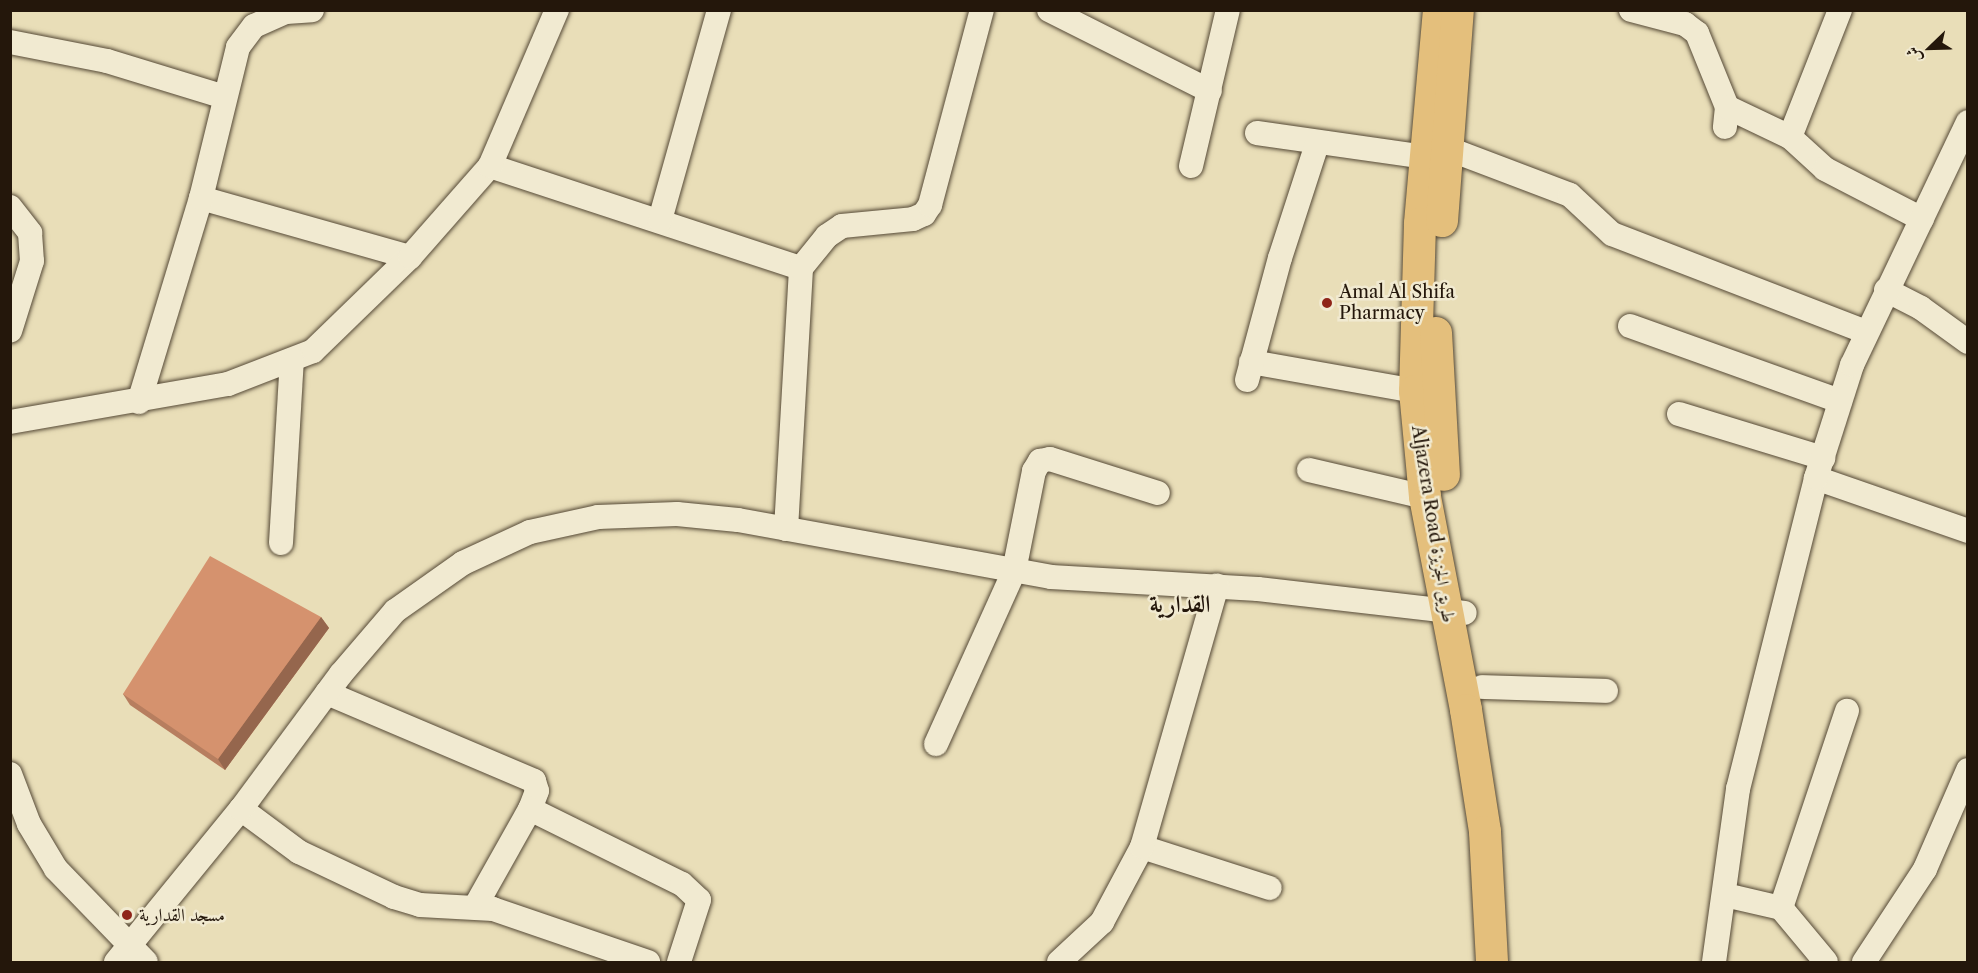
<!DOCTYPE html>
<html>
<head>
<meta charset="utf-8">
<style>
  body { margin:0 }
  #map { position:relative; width:1978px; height:973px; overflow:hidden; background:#e9deb8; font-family:"Libre Caslon Text",Amiri,serif }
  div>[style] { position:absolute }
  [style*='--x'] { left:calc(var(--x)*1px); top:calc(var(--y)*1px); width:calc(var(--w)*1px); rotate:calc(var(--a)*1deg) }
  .roads { filter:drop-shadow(0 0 2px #554936) drop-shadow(0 0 2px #554936) }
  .minor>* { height:24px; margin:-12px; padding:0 12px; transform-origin:12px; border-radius:12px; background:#f1ead1 }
  .major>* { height:32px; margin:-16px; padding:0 16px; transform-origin:16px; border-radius:16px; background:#e4bf7c }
  .wall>* { inset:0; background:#b77e5f }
  .shaded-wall>* { inset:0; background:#95664d }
  .building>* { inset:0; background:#d5926e }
  .dots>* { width:16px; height:16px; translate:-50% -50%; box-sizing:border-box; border:3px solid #f1ead1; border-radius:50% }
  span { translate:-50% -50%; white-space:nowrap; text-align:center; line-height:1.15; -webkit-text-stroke:5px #f1ead1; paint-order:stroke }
  .poi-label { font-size:18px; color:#24170b }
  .left { translate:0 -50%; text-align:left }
  .street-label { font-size:18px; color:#24170b }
  .district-label { font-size:24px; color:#24170b; font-weight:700 }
  .frame { position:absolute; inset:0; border:12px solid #24170b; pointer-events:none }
  .north { position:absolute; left:1900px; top:18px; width:60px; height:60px; -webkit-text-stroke:4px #f1ead1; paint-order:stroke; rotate:247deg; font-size:16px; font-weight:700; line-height:24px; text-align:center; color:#24170b }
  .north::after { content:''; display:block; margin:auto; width:21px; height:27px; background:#24170b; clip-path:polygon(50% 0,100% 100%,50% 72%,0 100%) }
</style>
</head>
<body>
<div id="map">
  <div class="roads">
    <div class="minor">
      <i style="--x:1049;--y:10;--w:180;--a:26.7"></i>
      <i style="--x:1631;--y:10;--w:56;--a:14.5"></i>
      <i style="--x:1685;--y:24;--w:15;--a:37"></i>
      <i style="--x:1697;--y:33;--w:80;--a:67.9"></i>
      <i style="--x:1727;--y:107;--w:20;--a:96"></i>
      <i style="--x:10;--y:42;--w:99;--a:11.1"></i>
      <i style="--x:107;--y:61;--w:123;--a:17"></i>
      <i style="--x:1727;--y:107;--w:70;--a:25.5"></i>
      <i style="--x:1790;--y:137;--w:47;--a:42.4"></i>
      <i style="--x:1825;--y:169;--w:109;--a:27.3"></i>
      <i style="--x:1257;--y:133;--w:171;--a:8.1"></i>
      <i style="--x:1790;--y:137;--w:136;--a:-68.5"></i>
      <i style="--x:1449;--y:149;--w:129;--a:20.8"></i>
      <i style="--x:1570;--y:195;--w:57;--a:42.9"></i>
      <i style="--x:1612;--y:234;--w:272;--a:21.1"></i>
      <i style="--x:490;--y:166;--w:327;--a:18.2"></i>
      <i style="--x:1191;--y:166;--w:160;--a:-76.7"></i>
      <i style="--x:201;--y:198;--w:217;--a:15.8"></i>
      <i style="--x:10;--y:207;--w:33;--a:52"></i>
      <i style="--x:30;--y:233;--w:28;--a:86"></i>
      <i style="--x:32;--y:261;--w:73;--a:107.4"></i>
      <i style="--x:660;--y:220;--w:218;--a:-74.3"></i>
      <i style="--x:1886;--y:290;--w:39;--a:27"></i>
      <i style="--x:1921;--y:308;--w:58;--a:35.9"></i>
      <i style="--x:1630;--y:326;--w:223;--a:19.7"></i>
      <i style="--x:1251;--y:362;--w:167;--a:10"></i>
      <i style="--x:1247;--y:380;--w:126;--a:-74.9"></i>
      <i style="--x:1280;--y:258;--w:120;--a:-72"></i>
      <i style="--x:139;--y:402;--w:213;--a:-73.1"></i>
      <i style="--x:201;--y:198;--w:155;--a:-76.2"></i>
      <i style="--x:238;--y:47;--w:26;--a:-53"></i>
      <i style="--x:254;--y:26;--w:35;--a:-24"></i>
      <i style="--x:286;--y:12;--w:26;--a:-4"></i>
      <i style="--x:1679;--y:414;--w:151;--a:17"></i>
      <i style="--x:10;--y:422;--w:221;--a:-9.9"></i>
      <i style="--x:228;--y:384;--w:91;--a:-21.2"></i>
      <i style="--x:313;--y:351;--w:135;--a:-44.1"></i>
      <i style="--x:410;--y:257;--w:121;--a:-48.7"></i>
      <i style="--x:490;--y:166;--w:170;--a:-66.8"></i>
      <i style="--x:1309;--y:470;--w:119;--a:13.1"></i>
      <i style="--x:1816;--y:478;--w:161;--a:19.2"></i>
      <i style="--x:786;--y:529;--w:261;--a:-86.7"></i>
      <i style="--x:801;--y:268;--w:41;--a:-50.9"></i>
      <i style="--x:827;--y:236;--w:18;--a:-34"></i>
      <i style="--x:842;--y:226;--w:71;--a:-5.6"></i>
      <i style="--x:913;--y:219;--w:12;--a:-24"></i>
      <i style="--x:924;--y:214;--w:11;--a:-56"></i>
      <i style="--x:930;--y:205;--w:202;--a:-75.1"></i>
      <i style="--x:281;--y:543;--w:183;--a:-86.6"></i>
      <i style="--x:1482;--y:687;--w:124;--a:1.8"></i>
      <i style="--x:327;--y:693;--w:225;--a:23"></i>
      <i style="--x:534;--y:781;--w:10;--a:73"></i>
      <i style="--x:537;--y:791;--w:19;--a:111"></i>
      <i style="--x:530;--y:809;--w:112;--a:119.3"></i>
      <i style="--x:936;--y:744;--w:190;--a:-65.7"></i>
      <i style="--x:1014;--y:571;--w:102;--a:-78.7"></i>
      <i style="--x:1034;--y:471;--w:12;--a:-59"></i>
      <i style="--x:1040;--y:461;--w:10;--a:-11"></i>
      <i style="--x:1050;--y:459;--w:113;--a:17.5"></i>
      <i style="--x:10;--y:774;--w:53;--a:69.2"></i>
      <i style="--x:29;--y:824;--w:52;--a:59"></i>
      <i style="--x:56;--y:869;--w:129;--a:45.9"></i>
      <i style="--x:241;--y:809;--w:72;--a:36.6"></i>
      <i style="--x:299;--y:852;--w:105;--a:25.3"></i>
      <i style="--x:394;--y:897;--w:27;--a:17"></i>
      <i style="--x:420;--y:905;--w:73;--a:3.1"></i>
      <i style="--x:493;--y:909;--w:164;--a:18.9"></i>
      <i style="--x:530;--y:809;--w:169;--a:26.3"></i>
      <i style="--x:682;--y:884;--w:23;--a:43"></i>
      <i style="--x:699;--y:900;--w:65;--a:107.9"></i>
      <i style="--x:1142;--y:847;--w:134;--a:17.8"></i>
      <i style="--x:1725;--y:895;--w:57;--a:13.1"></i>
      <i style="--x:1781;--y:908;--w:70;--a:50.2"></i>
      <i style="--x:1781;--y:908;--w:208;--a:-71.5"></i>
      <i style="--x:116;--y:962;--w:198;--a:-50.8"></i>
      <i style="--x:241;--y:809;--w:168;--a:-53.5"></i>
      <i style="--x:341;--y:674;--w:83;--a:-49.4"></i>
      <i style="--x:395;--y:611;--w:83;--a:-35.2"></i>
      <i style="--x:463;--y:563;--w:74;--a:-24.8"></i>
      <i style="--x:530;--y:532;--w:70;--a:-12.4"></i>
      <i style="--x:598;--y:517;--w:79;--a:-2.2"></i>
      <i style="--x:677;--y:514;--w:61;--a:5.6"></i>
      <i style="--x:738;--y:520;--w:318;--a:10.3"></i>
      <i style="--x:1051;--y:577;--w:207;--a:3.3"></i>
      <i style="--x:1258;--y:589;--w:208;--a:6.6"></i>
      <i style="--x:1059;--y:962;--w:59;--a:-42.9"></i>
      <i style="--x:1102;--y:922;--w:85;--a:-61.9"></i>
      <i style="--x:1142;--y:847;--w:272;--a:-74"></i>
      <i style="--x:1714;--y:962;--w:175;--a:-82.1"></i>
      <i style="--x:1738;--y:789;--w:321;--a:-75.9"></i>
      <i style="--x:1816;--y:478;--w:119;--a:-72.3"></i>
      <i style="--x:1852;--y:365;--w:269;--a:-64.5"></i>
      <i style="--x:1864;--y:962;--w:111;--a:-56.7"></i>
      <i style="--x:1925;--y:869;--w:108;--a:-66.5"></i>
    </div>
    <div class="major">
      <i style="--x:1439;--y:10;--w:215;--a:95.1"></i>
      <i style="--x:1420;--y:224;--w:167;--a:91.7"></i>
      <i style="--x:1415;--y:391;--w:106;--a:84.6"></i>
      <i style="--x:1425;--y:497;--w:217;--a:79.1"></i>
      <i style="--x:1466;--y:710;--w:123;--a:81.1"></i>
      <i style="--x:1485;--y:832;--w:130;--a:86.9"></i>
      <i style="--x:1442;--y:221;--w:212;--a:-85.7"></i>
      <i style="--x:1436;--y:333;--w:142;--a:86.8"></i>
    </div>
  </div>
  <div class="wall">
    <i style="clip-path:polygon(321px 617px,329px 628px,225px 770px,130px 705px,123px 694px)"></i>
  </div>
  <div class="shaded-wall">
    <i style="clip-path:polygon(321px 617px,329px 628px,225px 770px,218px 759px)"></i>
  </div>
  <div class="building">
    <i style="clip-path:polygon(210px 556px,321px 617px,218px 759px,123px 694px)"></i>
  </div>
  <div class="dots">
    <i style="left:1327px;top:303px;background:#8f2418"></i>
    <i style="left:127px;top:915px;background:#8f2418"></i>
  </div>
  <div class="poi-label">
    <span class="left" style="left:1339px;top:303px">Amal Al Shifa<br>Pharmacy</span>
    <span class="left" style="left:139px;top:915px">مسجد القدارية</span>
  </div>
  <div class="street-label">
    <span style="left:1433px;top:524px;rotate:81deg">Aljazera Road طريق الجزيزة</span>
  </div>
  <div class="district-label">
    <span style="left:1180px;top:604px">القدارية</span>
  </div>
  <div class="frame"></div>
  <div class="north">ش</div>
</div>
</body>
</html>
